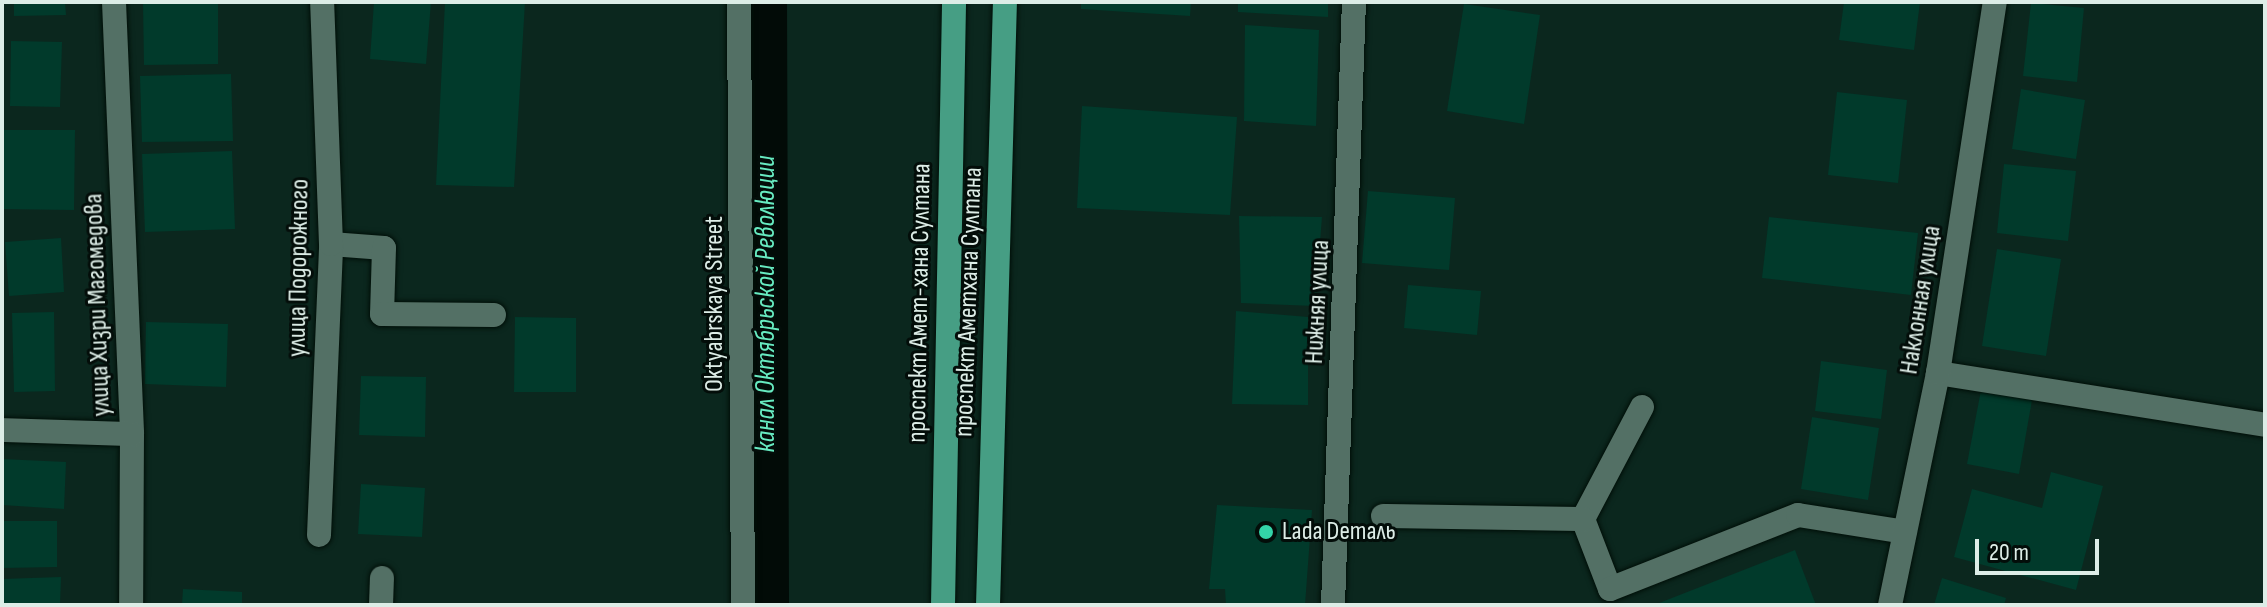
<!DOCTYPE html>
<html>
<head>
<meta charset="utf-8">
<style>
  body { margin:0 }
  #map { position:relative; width:2267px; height:607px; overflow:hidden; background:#0b271e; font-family:"Sofia Sans Condensed",sans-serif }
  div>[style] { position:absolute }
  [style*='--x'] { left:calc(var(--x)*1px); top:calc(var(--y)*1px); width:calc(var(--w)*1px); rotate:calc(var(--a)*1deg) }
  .canal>* { height:44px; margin:-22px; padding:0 22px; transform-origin:22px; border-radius:22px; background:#020b07 }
  .building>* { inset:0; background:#013a2b }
  .roads { filter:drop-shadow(0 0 2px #000f08) drop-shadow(0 0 2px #000f08) }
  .street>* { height:24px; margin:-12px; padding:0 12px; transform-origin:12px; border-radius:12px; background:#537065 }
  .primary>* { height:24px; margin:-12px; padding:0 12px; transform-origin:12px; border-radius:12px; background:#469e84 }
  .dots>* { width:22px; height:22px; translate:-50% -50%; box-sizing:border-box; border:4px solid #030d09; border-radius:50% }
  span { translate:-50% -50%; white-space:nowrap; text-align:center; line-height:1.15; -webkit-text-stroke:6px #030d09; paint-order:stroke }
  .street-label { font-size:26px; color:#ddede7 }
  .poi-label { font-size:26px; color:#ddede7 }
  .left { translate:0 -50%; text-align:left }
  .water-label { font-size:28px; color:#67ebc1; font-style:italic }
  .frame { position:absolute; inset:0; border:4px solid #ddede7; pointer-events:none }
  .scale { position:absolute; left:1975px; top:539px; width:124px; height:36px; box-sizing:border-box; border:4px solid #ddede7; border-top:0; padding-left:10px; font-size:24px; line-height:28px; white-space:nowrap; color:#ddede7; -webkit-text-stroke:6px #030d09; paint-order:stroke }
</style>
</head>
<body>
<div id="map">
  <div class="canal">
    <i style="--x:765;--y:2;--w:603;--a:89.81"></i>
  </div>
  <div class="building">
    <i style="clip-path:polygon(14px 2px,65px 2px,66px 15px,14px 16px)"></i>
    <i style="clip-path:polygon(143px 2px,218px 2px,218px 64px,144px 65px)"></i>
    <i style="clip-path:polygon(374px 2px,431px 2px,426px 64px,370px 59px)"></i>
    <i style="clip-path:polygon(445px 2px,525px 2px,514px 187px,436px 185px)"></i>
    <i style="clip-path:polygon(1081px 2px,1191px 2px,1190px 16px,1081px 9px)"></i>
    <i style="clip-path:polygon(1238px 2px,1328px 2px,1328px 17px,1238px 12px)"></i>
    <i style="clip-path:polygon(1844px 2px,1920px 2px,1914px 50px,1839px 40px)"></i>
    <i style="clip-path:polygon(2031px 3px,2084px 8px,2077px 82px,2023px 76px)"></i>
    <i style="clip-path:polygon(1464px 4px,1540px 15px,1524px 124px,1447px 111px)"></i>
    <i style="clip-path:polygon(1245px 25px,1319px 30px,1316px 126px,1244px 121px)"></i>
    <i style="clip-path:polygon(11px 41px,62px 42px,60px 107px,10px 106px)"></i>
    <i style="clip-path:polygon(231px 74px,233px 141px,142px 142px,140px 76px)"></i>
    <i style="clip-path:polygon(2021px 89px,2085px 100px,2076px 159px,2012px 149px)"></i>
    <i style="clip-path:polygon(1837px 92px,1907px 100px,1898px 183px,1828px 175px)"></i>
    <i style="clip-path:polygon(1082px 106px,1237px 117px,1230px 215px,1077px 208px)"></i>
    <i style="clip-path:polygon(2px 130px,75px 130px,74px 210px,2px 209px)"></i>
    <i style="clip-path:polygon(232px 151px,235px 229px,145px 232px,142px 154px)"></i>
    <i style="clip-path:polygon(2004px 164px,2076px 171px,2068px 241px,1997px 233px)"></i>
    <i style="clip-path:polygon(1368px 191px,1455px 198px,1449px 270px,1362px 263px)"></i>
    <i style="clip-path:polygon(1239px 216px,1322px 217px,1315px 306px,1241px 303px)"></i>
    <i style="clip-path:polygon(1769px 217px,1918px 233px,1911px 295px,1762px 278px)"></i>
    <i style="clip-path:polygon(61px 238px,64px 292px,9px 296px,5px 242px)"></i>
    <i style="clip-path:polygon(1997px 249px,2061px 259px,2046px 356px,1982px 346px)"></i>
    <i style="clip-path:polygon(1408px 285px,1481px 291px,1477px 335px,1404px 328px)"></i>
    <i style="clip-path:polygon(1236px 311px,1308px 317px,1308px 405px,1232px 404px)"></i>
    <i style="clip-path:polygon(54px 312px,55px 391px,14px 392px,12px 313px)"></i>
    <i style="clip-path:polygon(515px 317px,576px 318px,576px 392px,514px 392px)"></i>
    <i style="clip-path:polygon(146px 322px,228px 324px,226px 387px,145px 384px)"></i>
    <i style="clip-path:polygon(1821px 361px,1887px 370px,1881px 419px,1815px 411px)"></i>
    <i style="clip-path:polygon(361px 376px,426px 377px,425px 437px,359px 435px)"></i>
    <i style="clip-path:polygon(1981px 390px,2032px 400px,2019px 474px,1967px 464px)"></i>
    <i style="clip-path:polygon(1812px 417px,1879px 428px,1868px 500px,1801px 489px)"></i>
    <i style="clip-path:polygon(2px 459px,66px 462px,64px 509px,2px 505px)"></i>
    <i style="clip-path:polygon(2051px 472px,2103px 486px,2076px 590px,1954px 557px,1972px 489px,2042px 508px)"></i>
    <i style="clip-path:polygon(361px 484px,425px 488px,422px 537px,358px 534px)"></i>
    <i style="clip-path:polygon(1217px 505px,1312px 510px,1305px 605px,1226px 605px,1225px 589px,1209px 589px)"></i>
    <i style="clip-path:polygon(2px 521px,57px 521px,57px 567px,2px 568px)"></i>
    <i style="clip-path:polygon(1795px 550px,1816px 605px,1654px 605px)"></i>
    <i style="clip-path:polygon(61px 577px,60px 605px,2px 605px,2px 579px)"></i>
    <i style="clip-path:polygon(1942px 578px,2006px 598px,2004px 605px,1934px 605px)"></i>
    <i style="clip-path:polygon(183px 589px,242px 592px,242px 605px,182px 605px)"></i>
  </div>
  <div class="roads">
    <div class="street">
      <i style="--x:114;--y:2;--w:432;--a:87.6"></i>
      <i style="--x:132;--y:434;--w:171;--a:90.3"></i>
      <i style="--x:739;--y:2;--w:603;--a:89.62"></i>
      <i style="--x:331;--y:244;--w:53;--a:4.3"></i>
      <i style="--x:384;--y:248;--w:66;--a:91.7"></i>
      <i style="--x:382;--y:314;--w:112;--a:0.5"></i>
      <i style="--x:1938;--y:373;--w:331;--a:9"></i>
      <i style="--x:1642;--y:407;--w:127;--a:117.8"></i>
      <i style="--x:1583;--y:519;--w:75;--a:68.9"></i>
      <i style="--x:1610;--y:589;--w:202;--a:-21.5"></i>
      <i style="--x:1798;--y:515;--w:108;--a:9"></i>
      <i style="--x:2;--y:430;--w:130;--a:1.8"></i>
      <i style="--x:1383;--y:516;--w:200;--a:0.9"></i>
      <i style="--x:319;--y:535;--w:291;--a:-87.6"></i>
      <i style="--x:331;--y:244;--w:242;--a:-92.1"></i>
      <i style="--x:381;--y:605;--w:27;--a:-88"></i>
      <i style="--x:1333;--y:605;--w:603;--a:-88.01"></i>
      <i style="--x:1890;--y:605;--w:237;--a:-78.3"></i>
      <i style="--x:1938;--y:373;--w:375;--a:-81.3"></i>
    </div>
    <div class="primary">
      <i style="--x:943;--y:605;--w:603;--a:-88.95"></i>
      <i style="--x:988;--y:605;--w:603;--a:-88.39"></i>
    </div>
  </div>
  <div class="dots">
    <i style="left:1266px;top:532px;background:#33d4a8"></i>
  </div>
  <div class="street-label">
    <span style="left:299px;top:268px;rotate:-89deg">улица Подорожного</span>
    <span style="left:1921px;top:300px;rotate:-81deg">Наклонная улица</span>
    <span style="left:969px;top:302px;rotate:-88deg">проспект Аметхана Султана</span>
    <span style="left:1318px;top:302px;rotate:-87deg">Нижняя улица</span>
    <span style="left:920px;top:303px;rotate:-89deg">проспект Амет-хана Султана</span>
    <span style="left:715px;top:304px;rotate:-90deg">Oktyabrskaya Street</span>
    <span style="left:98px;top:305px;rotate:-92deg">улица Хизри Магомедова</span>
  </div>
  <div class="poi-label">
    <span class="left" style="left:1282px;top:532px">Lada Dеталь</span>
  </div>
  <div class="water-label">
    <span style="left:766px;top:304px;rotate:-90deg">канал Октябрьской Революции</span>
  </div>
  <div class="frame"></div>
  <div class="scale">20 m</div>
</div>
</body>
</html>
